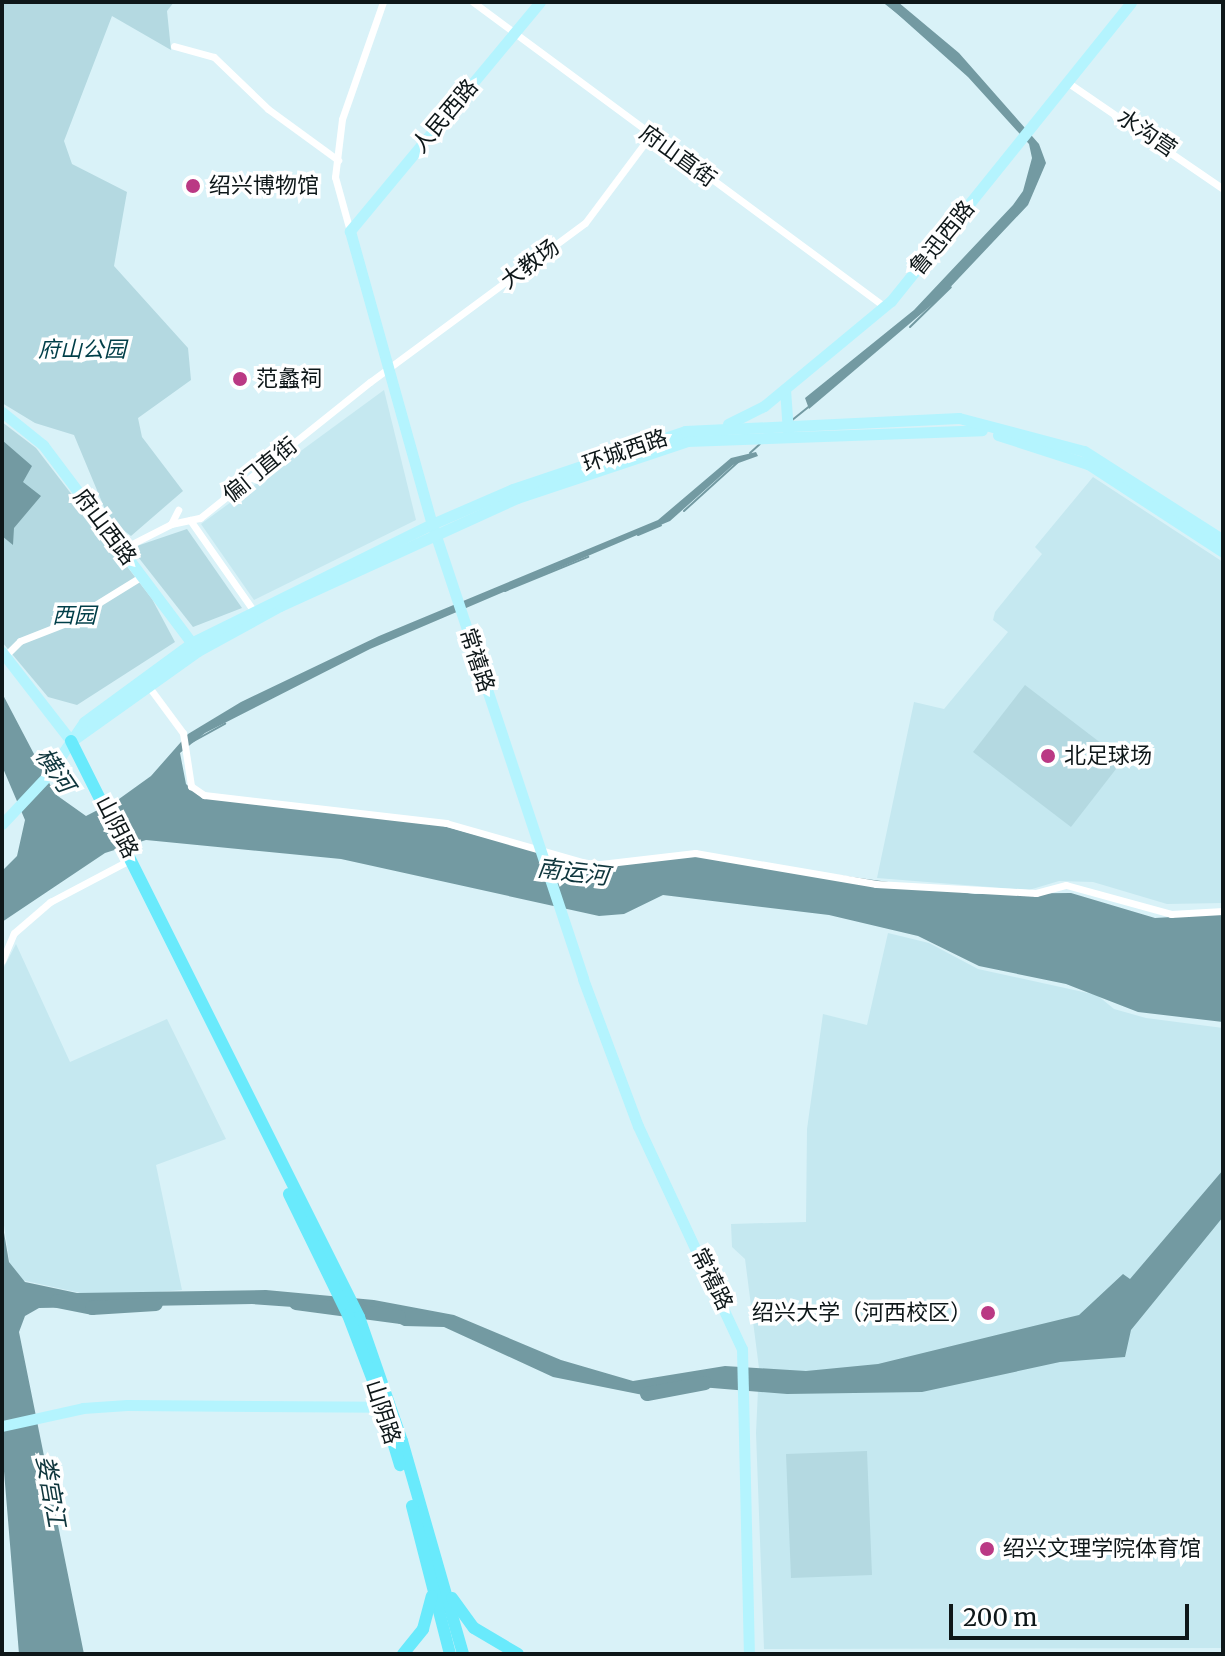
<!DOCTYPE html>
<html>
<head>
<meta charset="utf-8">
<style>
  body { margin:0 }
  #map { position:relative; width:1225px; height:1656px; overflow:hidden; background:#d9f2f8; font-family:Merriweather,"Noto Sans SC",serif }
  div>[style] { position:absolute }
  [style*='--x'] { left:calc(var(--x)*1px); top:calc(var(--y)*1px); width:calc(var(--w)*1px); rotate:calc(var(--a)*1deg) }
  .built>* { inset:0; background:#c5e8f0 }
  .green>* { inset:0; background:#b4d9e1 }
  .water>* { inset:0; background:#739aa2 }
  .stream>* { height:2px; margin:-1px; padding:0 1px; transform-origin:1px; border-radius:1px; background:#739aa2 }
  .river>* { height:14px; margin:-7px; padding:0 7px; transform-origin:7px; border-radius:7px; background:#739aa2 }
  .street>* { height:7px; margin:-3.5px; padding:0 3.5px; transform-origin:3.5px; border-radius:3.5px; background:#fff }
  .secondary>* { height:11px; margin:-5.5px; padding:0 5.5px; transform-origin:5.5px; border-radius:5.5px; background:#b4f4fe }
  .primary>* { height:12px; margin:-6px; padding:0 6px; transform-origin:6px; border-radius:6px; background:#69eafc }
  .dots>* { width:22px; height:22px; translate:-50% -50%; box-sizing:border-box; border:4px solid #fff; border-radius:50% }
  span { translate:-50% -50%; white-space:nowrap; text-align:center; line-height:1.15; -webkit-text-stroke:7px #fff; paint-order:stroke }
  .street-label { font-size:22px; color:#0e1719 }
  .poi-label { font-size:22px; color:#0e1719 }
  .left { translate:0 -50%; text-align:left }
  .right { translate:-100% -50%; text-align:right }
  .park-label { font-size:22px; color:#003e48; font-style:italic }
  .water-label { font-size:24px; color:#0f363d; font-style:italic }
  .frame { position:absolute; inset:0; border:4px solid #0e1719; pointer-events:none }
  .scale { position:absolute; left:949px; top:1604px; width:240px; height:36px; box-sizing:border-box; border:4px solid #0e1719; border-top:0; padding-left:10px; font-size:24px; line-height:28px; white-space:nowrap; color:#0e1719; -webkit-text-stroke:6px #fff; paint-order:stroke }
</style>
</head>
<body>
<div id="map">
  <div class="built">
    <i style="clip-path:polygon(384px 390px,416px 520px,254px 600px,201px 524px)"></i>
    <i style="clip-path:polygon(1093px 477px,1223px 562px,1223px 903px,1167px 904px,1093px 882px,1059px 881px,1029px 890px,877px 878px,914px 702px,944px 709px,1008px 632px,993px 620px,995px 612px,1042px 554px,1035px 547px)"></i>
    <i style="clip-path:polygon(888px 933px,929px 943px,978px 969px,1097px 995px,1114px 1009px,1146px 1018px,1223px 1028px,1223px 1648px,764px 1649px,756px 1433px,759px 1368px,745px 1259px,732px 1247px,731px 1224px,806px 1222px,807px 1129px,823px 1014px,867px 1025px)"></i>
    <i style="clip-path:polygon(16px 944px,70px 1062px,167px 1019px,226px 1139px,156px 1165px,182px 1290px,99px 1297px,12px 1278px,2px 1212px,2px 971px)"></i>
  </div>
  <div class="green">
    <i style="clip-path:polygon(2px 2px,174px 2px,167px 11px,171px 50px,112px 16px,64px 141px,72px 164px,127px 192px,114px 266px,188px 348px,191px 380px,138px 418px,142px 437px,183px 491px,131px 536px,109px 519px,74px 435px,35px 423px,2px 403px)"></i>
    <i style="clip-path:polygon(2px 422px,36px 448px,152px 599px,175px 642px,77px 705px,48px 697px,2px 642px)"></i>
    <i style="clip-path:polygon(187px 529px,242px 608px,193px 627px,131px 548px)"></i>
    <i style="clip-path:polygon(1025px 685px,1123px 760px,1071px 827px,973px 752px)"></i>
    <i style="clip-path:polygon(867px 1451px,872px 1575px,791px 1578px,786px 1454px)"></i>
  </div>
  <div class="water">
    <i style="clip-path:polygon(884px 2px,898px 2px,959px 53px,1039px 144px,1046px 163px,1028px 205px,941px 297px,809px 409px,805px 398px,914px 310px,1013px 205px,1023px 191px,1032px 158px,1029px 144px,968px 77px)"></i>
    <i style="clip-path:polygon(2px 440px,32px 466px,23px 482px,41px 496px,14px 528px,13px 545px,2px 536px)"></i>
    <i style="clip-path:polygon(756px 452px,758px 456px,733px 465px,670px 521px,370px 649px,205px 733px,180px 753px,186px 784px,198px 795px,440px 825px,581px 864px,679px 853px,975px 894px,1071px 893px,1155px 918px,1223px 914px,1223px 1022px,1138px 1012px,1066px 984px,979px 966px,918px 936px,829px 915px,663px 895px,624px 914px,599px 916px,341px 859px,146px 840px,105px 853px,2px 922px,2px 871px,17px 856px,25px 820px,2px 766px,2px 693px,55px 794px,86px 816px,119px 799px,151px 776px,188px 734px,241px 702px,379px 636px,658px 520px,731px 458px)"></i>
    <i style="clip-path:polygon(1223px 1170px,1223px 1217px,1131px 1330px,1125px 1357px,1060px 1362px,922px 1392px,787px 1394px,688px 1386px,648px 1396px,553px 1377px,444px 1327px,404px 1326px,378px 1313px,252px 1304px,39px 1308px,25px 1316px,19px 1332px,84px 1654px,19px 1654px,2px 1447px,2px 1221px,9px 1262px,25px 1282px,77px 1293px,266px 1290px,374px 1300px,454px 1315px,561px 1360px,633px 1381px,725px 1366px,806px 1371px,878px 1364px,1079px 1315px,1123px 1274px,1130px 1279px)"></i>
  </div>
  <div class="stream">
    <i style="--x:884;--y:2;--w:43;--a:38.5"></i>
    <i style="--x:910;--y:327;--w:57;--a:-44.3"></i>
    <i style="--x:791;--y:421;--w:22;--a:-39"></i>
    <i style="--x:750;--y:453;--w:13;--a:-42"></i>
    <i style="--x:684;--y:511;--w:73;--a:-42.2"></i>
    <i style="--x:638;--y:535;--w:25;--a:-23"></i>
    <i style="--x:505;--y:591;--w:90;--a:-22.3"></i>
    <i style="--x:192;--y:742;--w:38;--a:-29"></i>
  </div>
  <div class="river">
    <i style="--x:57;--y:1301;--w:36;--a:11"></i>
    <i style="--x:92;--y:1308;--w:64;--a:-3.6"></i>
    <i style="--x:296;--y:1303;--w:104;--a:7.7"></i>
    <i style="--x:647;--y:1394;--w:59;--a:-10.7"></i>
  </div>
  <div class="street">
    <i style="--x:473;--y:2;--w:513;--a:36.51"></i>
    <i style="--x:174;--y:46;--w:41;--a:15.4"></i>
    <i style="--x:214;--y:57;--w:75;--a:43.9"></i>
    <i style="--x:268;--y:109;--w:87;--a:36.1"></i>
    <i style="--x:1067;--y:82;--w:189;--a:34.4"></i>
    <i style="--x:350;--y:231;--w:56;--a:-105.5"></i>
    <i style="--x:335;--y:177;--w:58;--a:-83.1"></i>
    <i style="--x:342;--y:119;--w:124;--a:-70.7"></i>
    <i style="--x:190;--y:520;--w:110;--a:55"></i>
    <i style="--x:171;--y:524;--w:16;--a:-63"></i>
    <i style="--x:122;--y:549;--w:55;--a:-27"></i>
    <i style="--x:171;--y:524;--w:30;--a:-12"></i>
    <i style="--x:200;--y:518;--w:218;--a:-38.7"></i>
    <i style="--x:370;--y:382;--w:267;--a:-36.5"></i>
    <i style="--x:585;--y:223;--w:109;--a:-53.2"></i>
    <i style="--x:5;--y:656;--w:21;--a:-45"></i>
    <i style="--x:20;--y:641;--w:49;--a:-21.4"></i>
    <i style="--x:66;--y:623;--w:89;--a:-31.7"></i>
    <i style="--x:149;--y:687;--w:57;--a:53.5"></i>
    <i style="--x:183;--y:733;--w:54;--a:81.4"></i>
    <i style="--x:191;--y:786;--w:16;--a:35"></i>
    <i style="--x:204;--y:795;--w:244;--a:6.6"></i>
    <i style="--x:446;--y:823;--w:152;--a:16"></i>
    <i style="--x:592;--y:865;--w:104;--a:-6.6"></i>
    <i style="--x:695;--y:853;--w:184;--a:9.7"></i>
    <i style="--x:876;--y:884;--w:160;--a:3.2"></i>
    <i style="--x:1036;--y:893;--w:31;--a:-15"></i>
    <i style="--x:1066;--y:885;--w:109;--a:15.4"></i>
    <i style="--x:1171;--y:914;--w:52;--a:-3.3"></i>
    <i style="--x:2;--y:961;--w:30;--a:-67"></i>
    <i style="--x:14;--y:933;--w:48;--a:-40.7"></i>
    <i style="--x:50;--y:902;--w:86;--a:-27.8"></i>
  </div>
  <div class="secondary">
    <i style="--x:540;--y:2;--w:298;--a:129.7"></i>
    <i style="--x:350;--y:231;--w:304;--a:74.4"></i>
    <i style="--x:432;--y:524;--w:479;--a:71.6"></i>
    <i style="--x:583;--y:979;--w:157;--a:69.5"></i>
    <i style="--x:638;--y:1126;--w:246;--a:65"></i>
    <i style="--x:742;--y:1349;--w:305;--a:88.7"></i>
    <i style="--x:785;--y:389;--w:43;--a:86"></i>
    <i style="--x:2;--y:412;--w:53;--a:38.8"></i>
    <i style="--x:43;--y:445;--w:255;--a:53.1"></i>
    <i style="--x:728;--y:424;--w:40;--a:-26.6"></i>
    <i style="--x:764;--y:406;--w:165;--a:-39.6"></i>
    <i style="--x:891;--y:301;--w:383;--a:-51.2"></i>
    <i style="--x:998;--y:435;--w:95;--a:17.9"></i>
    <i style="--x:1088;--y:464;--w:161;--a:33.1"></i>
    <i style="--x:2;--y:652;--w:113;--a:52.2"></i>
    <i style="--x:73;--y:740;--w:153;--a:-35.5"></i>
    <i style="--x:198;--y:651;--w:94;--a:-28.8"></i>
    <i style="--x:280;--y:606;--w:260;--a:-24.5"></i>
    <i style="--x:517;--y:498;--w:179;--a:-18.5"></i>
    <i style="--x:687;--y:441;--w:295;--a:-2.1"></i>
    <i style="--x:2;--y:824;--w:67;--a:-46.8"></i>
    <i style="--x:48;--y:775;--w:64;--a:-55.8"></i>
    <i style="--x:84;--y:722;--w:135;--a:-36.3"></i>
    <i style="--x:193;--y:642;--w:267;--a:-26.3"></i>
    <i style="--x:432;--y:524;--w:88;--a:-23.4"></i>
    <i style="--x:513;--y:489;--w:182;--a:-18.6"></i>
    <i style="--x:685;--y:431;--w:274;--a:-2.7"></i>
    <i style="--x:959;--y:418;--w:129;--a:14.8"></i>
    <i style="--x:1084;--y:451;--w:165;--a:32.6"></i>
    <i style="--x:2;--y:1426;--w:83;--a:-12.5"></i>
    <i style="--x:83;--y:1408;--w:44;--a:-3.9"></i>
    <i style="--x:127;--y:1405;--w:256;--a:0.4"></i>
  </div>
  <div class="primary">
    <i style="--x:71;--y:741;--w:644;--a:63.43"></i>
    <i style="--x:359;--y:1317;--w:131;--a:70.9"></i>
    <i style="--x:402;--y:1441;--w:222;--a:74"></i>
    <i style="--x:289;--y:1194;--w:135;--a:64"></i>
    <i style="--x:348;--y:1315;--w:87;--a:69.1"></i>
    <i style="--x:388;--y:1425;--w:42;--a:73.3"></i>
    <i style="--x:412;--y:1506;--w:153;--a:75.6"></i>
    <i style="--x:452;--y:1598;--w:37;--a:54"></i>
    <i style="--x:474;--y:1628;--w:51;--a:30.6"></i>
    <i style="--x:403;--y:1654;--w:32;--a:-51"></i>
    <i style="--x:423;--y:1629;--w:34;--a:-75"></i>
  </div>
  <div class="dots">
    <i style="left:193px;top:186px;background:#ba3984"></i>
    <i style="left:240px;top:379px;background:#ba3984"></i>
    <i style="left:1048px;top:756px;background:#ba3984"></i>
    <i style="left:988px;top:1313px;background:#ba3984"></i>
    <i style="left:987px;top:1549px;background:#ba3984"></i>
  </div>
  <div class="street-label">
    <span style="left:445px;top:116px;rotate:-50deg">人民西路</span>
    <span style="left:1147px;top:133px;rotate:34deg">水沟营</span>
    <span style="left:678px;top:156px;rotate:36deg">府山直街</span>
    <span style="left:942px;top:238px;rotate:-51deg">鲁迅西路</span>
    <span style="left:530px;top:264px;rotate:-37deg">大教场</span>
    <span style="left:625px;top:451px;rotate:-19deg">环城西路</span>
    <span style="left:260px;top:470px;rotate:-39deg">偏门直街</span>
    <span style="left:105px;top:527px;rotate:53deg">府山西路</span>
    <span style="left:477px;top:660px;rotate:72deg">常禧路</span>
    <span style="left:117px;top:827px;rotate:63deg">山阴路</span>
    <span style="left:712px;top:1279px;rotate:64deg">常禧路</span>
    <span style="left:383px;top:1412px;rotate:72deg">山阴路</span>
  </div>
  <div class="poi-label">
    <span class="left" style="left:209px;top:186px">绍兴博物馆</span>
    <span class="left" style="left:256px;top:379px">范蠡祠</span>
    <span class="left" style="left:1064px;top:756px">北足球场</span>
    <span class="right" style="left:972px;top:1313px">绍兴大学（河西校区）</span>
    <span class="left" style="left:1003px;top:1549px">绍兴文理学院体育馆</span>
  </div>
  <div class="park-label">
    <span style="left:82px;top:350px">府山公园</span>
    <span style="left:74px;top:616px">西园</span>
  </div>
  <div class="water-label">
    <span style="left:55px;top:770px;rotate:56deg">横河</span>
    <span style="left:573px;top:872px;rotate:7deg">南运河</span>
    <span style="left:51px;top:1491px;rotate:80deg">娄宫江</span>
  </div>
  <div class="frame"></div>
  <div class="scale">200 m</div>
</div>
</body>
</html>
